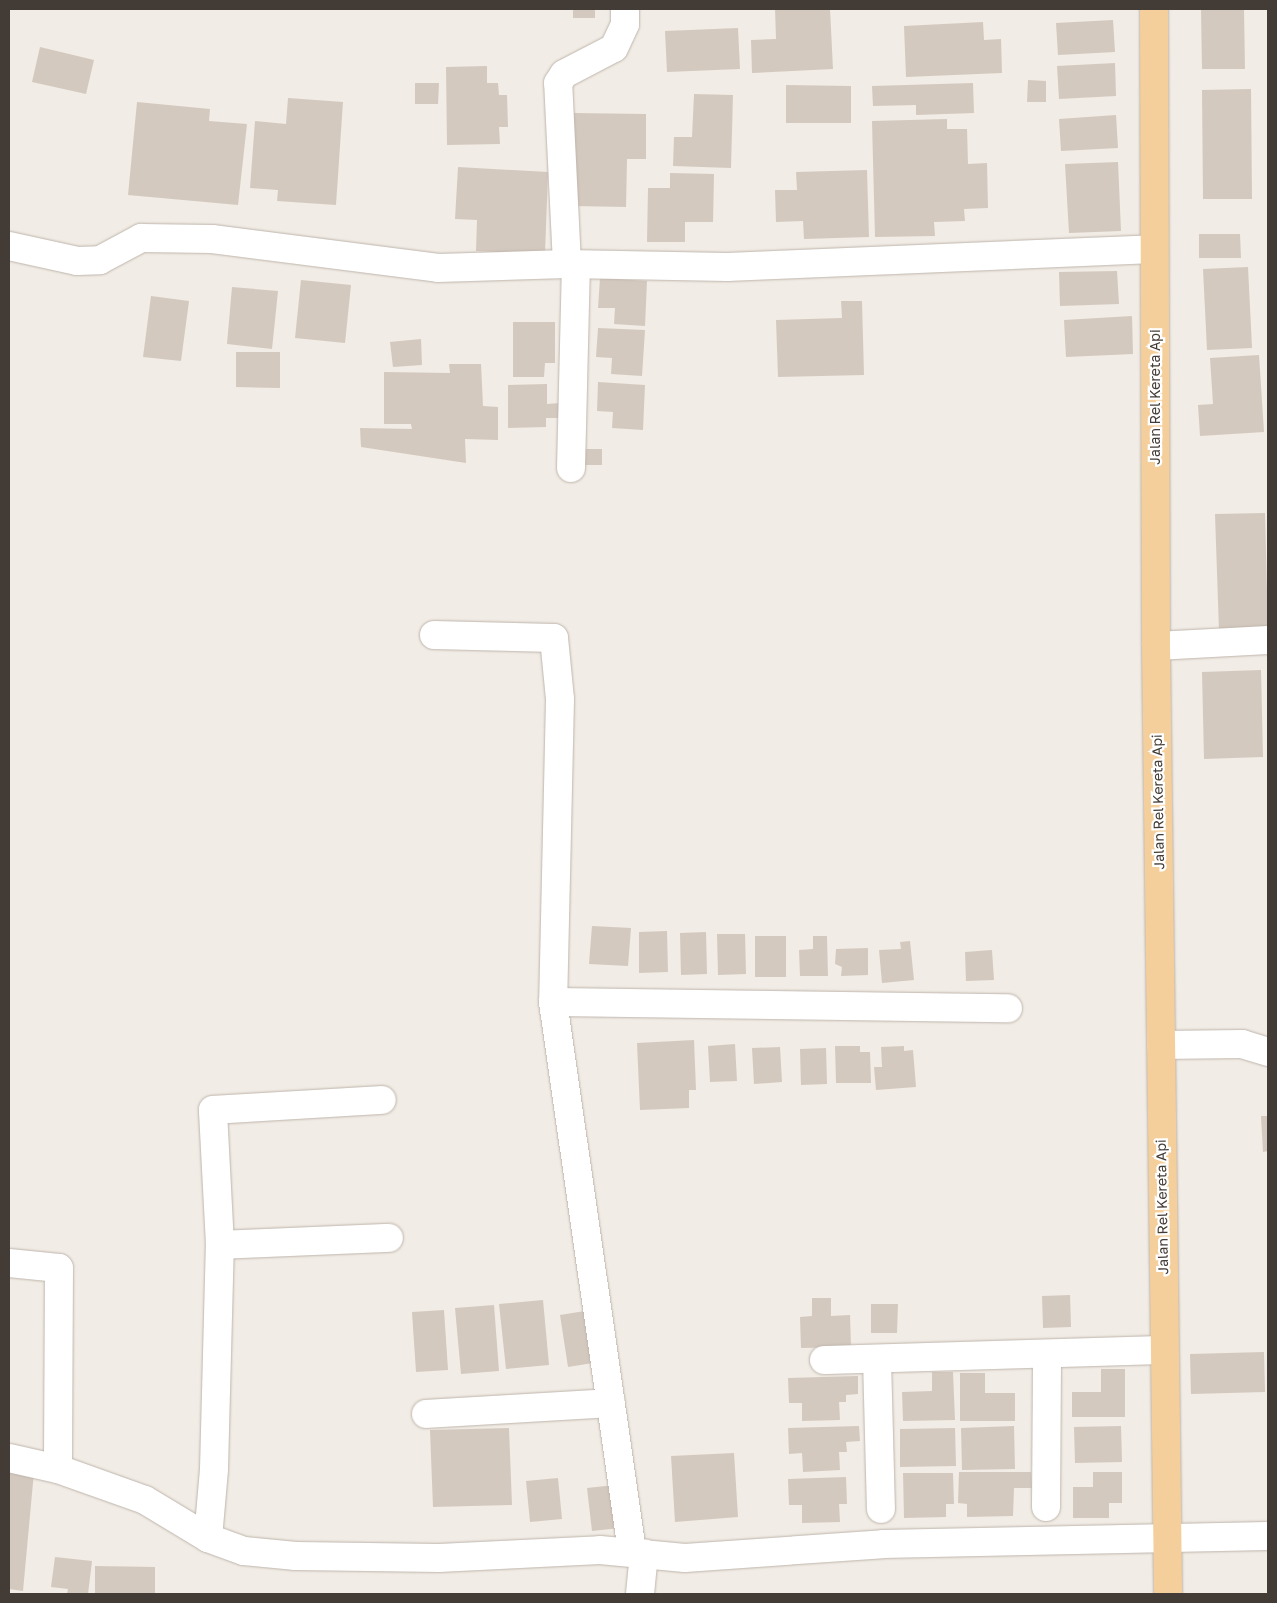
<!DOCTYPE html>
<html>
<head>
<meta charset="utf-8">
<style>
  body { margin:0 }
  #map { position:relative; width:1277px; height:1603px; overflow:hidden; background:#f1ece5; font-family:"Golos Text",sans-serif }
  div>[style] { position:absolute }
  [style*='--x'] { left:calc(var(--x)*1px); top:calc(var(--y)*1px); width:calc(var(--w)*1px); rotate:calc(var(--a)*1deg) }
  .building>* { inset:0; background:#d4c9bf }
  .roads { filter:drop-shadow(0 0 1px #beb5ac) drop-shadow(0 0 1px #beb5ac) }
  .minor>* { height:28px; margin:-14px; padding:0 14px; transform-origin:14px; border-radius:14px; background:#fff }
  .major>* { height:28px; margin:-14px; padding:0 14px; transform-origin:14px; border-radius:14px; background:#f4cf9b }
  span { translate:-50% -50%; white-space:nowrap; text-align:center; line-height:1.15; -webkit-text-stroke:4.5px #fff; paint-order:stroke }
  .street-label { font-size:14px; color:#433c36 }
  .frame { position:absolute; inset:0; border:10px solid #433c36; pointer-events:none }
</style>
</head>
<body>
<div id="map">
  <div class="building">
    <i style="clip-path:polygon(573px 9px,595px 9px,595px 18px,573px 18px)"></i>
    <i style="clip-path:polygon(775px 9px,830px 9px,833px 69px,752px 73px,751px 40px,776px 39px)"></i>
    <i style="clip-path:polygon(1201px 9px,1244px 9px,1245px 69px,1202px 69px)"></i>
    <i style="clip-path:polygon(1113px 20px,1115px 52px,1058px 55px,1056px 23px)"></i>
    <i style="clip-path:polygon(983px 22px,984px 40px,1001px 39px,1002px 73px,906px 77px,904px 26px)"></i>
    <i style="clip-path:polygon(738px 28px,740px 69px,667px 72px,665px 31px)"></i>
    <i style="clip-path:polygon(40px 47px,94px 60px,86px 94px,32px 82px)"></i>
    <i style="clip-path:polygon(1115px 63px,1116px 96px,1059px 99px,1057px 66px)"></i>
    <i style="clip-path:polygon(487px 66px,487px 83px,498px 83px,499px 95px,507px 95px,508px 127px,499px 127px,500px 144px,447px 145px,446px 67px)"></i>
    <i style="clip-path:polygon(1028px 80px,1046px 81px,1046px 102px,1027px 102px)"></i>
    <i style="clip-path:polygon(415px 83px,439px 83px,438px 104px,415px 104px)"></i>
    <i style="clip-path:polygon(973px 83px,974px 113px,916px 115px,916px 105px,873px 106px,872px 86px)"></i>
    <i style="clip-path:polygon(786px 85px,851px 86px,851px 123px,786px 123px)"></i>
    <i style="clip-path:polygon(1251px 89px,1252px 199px,1203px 199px,1202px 90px)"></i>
    <i style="clip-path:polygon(694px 94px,733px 95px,731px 168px,673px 166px,674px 137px,692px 137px)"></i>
    <i style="clip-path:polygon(288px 98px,343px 102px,336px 205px,277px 201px,278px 190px,250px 188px,255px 121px,286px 124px)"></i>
    <i style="clip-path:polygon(137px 102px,210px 109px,209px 121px,247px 124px,238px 205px,128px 195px)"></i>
    <i style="clip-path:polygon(574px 113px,646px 114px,646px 159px,627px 159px,626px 207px,572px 206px)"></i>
    <i style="clip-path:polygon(1116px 115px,1118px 148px,1061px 151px,1059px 119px)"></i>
    <i style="clip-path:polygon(947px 119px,947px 129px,967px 129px,968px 164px,987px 163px,988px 208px,964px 209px,965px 221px,934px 222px,935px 236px,875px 237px,872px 121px)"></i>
    <i style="clip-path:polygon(1118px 162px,1121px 231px,1069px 233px,1065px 164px)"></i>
    <i style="clip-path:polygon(458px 167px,548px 172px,545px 254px,476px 251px,477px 220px,455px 219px)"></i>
    <i style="clip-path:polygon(867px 170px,869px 237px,804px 239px,803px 221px,776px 222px,775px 190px,797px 190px,796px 172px)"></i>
    <i style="clip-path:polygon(670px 173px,714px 174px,713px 222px,685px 222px,685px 242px,647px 242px,648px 188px,670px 188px)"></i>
    <i style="clip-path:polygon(1199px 234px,1240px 234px,1241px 258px,1199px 258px)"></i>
    <i style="clip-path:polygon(1248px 267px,1252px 348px,1207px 350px,1203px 269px)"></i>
    <i style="clip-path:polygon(1117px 271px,1119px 304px,1060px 306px,1059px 272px)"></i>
    <i style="clip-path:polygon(600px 278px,647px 281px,645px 326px,614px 324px,615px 308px,598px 308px)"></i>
    <i style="clip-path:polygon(301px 280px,351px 285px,345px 343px,295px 338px)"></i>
    <i style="clip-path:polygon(232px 287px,278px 291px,272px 349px,227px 344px)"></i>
    <i style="clip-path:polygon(151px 296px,189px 301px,181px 361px,143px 357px)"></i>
    <i style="clip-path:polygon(841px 301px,862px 301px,864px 375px,778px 377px,776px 320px,842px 318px)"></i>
    <i style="clip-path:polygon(1132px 316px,1133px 354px,1066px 357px,1064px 320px)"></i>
    <i style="clip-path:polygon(513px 322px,555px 322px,555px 363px,545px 363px,544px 377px,513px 377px)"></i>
    <i style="clip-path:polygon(598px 328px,645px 330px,642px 376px,611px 374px,612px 358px,596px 357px)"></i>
    <i style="clip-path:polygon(421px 339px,422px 365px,393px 367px,390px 342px)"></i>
    <i style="clip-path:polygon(236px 352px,280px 352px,280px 388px,236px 387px)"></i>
    <i style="clip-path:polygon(1259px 355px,1264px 432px,1200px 436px,1198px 405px,1213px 404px,1210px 358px)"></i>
    <i style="clip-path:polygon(449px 364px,481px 364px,483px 406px,498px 407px,498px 440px,465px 439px,466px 463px,361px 447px,360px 428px,412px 429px,411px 424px,384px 424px,384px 372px,450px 373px)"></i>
    <i style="clip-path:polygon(598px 382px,645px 385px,643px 430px,612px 428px,613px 412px,597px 411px)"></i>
    <i style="clip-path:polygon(547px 384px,547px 404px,560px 403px,560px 418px,546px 418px,546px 427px,508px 428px,508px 385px)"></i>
    <i style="clip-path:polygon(583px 449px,602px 449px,602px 465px,583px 465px)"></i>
    <i style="clip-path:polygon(1265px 513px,1268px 630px,1219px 631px,1215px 514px)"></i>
    <i style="clip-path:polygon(1261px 670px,1263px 757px,1204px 759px,1202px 672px)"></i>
    <i style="clip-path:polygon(592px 926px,631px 928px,628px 966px,589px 964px)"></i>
    <i style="clip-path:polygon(667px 931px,668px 972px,639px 973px,639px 932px)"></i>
    <i style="clip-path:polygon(706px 932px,707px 974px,681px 975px,680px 933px)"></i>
    <i style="clip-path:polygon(717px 934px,745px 934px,746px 974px,718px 975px)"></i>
    <i style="clip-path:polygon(755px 936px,786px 936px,786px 977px,755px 977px)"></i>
    <i style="clip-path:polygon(813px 936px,827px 936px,828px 976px,800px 976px,799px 950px,813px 949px)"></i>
    <i style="clip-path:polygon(910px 941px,914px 980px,882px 983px,879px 950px,901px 949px,900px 942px)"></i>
    <i style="clip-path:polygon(868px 948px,868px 975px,841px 976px,842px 967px,835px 964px,836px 949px)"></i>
    <i style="clip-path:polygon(992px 950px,994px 980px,966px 981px,965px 952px)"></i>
    <i style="clip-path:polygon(694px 1040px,696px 1090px,689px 1090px,689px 1108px,640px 1110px,637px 1043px)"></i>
    <i style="clip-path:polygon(735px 1044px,737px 1081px,710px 1082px,708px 1046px)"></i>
    <i style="clip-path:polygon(835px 1046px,860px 1046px,860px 1052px,870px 1052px,871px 1083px,836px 1083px)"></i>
    <i style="clip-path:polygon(904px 1046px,904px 1051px,913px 1050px,916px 1087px,876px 1090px,874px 1067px,882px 1067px,881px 1047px)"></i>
    <i style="clip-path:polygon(780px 1047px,782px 1082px,754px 1084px,752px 1048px)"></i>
    <i style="clip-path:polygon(826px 1048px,827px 1084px,801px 1085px,800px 1049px)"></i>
    <i style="clip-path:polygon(1261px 1116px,1268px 1116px,1268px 1151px,1263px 1152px)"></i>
    <i style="clip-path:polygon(1070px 1295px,1071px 1327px,1043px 1328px,1042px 1296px)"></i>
    <i style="clip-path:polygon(812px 1298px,831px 1298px,831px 1316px,850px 1315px,851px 1347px,801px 1348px,800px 1317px,812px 1316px)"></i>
    <i style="clip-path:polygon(543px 1300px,549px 1365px,506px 1369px,499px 1304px)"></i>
    <i style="clip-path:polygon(871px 1304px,898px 1304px,897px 1333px,871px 1333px)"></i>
    <i style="clip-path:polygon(494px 1305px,499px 1371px,461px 1374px,455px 1308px)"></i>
    <i style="clip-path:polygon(444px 1310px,448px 1370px,416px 1372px,412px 1312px)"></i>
    <i style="clip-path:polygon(591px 1310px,599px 1362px,568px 1367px,560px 1315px)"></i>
    <i style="clip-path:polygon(1264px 1352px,1265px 1392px,1191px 1394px,1190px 1354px)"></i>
    <i style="clip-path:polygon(1101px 1369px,1125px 1369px,1125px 1417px,1072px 1417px,1072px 1392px,1101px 1392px)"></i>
    <i style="clip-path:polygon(932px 1372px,953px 1372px,955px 1420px,903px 1421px,902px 1392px,932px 1391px)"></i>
    <i style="clip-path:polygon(960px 1373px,985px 1373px,985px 1393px,1015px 1393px,1015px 1421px,960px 1421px)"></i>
    <i style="clip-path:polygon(858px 1376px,858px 1394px,846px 1395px,846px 1402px,839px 1402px,840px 1420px,802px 1421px,802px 1403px,789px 1403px,788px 1378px)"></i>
    <i style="clip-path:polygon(859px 1426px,860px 1441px,846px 1442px,847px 1452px,839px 1452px,840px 1470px,803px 1472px,802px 1453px,789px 1454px,788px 1428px)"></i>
    <i style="clip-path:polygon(1014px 1426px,1015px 1469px,962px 1470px,961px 1428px)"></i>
    <i style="clip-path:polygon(1121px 1426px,1122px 1462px,1075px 1463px,1074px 1427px)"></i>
    <i style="clip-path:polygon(509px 1428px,512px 1505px,433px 1507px,430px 1430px)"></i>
    <i style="clip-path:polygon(955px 1428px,956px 1466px,900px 1467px,900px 1429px)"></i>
    <i style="clip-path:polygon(734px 1453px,738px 1517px,675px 1522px,671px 1456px)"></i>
    <i style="clip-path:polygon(9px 1470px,34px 1472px,23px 1591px,9px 1589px)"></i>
    <i style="clip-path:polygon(959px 1472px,1031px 1472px,1032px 1488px,1014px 1488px,1013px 1516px,967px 1517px,967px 1504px,958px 1503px)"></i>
    <i style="clip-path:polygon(1093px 1472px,1122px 1472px,1122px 1503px,1109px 1503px,1109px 1518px,1073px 1518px,1073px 1487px,1093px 1487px)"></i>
    <i style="clip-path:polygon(903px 1473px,953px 1473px,954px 1504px,946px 1504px,946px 1517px,904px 1518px)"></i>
    <i style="clip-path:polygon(846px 1477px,847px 1504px,839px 1504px,840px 1522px,802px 1523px,802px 1505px,789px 1505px,788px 1479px)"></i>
    <i style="clip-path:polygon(558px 1478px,562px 1519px,530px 1522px,526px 1481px)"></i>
    <i style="clip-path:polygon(615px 1485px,620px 1528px,592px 1531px,587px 1488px)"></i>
    <i style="clip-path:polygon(55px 1557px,92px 1561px,88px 1594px,67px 1594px,68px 1589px,51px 1587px)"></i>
    <i style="clip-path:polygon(95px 1566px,155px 1567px,155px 1594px,95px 1594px)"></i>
  </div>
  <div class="roads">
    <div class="minor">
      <i style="--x:9;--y:246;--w:70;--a:12.4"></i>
      <i style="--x:77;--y:261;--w:23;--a:-2"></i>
      <i style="--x:100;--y:260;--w:47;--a:-28.2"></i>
      <i style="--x:141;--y:238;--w:71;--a:0.8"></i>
      <i style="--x:212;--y:239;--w:228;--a:7.3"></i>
      <i style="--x:438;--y:268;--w:129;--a:-1.8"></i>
      <i style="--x:567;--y:264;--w:160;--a:1.1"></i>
      <i style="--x:727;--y:267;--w:427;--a:-2.4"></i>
      <i style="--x:567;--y:264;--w:181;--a:-92.8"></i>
      <i style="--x:558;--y:83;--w:11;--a:-56"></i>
      <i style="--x:564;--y:74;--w:56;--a:-27.5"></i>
      <i style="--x:614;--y:48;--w:26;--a:-65"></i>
      <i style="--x:625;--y:24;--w:15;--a:-90"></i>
      <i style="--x:571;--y:468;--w:203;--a:-88.6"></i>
      <i style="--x:434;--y:635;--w:120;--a:1.4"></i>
      <i style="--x:554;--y:638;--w:61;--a:84.4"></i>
      <i style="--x:560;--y:699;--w:303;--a:91.3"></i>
      <i style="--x:553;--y:1002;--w:555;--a:81.81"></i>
      <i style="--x:1156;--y:646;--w:112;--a:-3.1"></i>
      <i style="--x:553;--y:1002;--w:455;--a:0.8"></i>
      <i style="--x:1161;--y:1045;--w:81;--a:-0.7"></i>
      <i style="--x:1242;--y:1044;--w:27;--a:17"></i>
      <i style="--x:220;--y:1245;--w:169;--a:-2.4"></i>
      <i style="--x:9;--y:1263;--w:50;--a:5.7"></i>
      <i style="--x:59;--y:1268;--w:201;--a:90.3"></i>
      <i style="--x:877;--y:1359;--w:150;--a:88.5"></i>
      <i style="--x:824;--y:1360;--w:340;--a:-1.7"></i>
      <i style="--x:426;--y:1414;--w:185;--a:-3.4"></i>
      <i style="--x:9;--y:1458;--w:50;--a:12.7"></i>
      <i style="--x:58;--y:1469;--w:92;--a:19.6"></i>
      <i style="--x:145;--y:1500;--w:74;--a:31.1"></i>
      <i style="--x:208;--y:1538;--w:38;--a:20"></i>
      <i style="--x:244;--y:1551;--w:52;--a:5.5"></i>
      <i style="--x:296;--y:1556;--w:143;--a:0.8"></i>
      <i style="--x:439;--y:1558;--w:161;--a:-2.8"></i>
      <i style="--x:600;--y:1550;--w:85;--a:5.4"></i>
      <i style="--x:685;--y:1558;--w:198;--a:-4"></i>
      <i style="--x:883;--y:1544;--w:385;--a:-1.2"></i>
      <i style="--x:1046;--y:1507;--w:153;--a:-89.6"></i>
      <i style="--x:208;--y:1538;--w:69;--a:-85"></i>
      <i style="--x:214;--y:1469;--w:224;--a:-88.5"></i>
      <i style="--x:220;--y:1245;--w:135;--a:-93"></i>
      <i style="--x:213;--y:1110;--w:169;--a:-3.4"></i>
      <i style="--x:640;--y:1594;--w:41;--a:-84.4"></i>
    </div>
    <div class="major">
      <i style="--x:1154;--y:9;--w:637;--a:89.82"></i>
      <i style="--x:1156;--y:646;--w:948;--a:89.27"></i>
    </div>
  </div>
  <div class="street-label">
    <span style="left:1155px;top:397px;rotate:-90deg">Jalan Rel Kereta Api</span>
    <span style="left:1158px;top:802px;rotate:-91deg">Jalan Rel Kereta Api</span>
    <span style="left:1162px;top:1207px;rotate:-91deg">Jalan Rel Kereta Api</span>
  </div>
  <div class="frame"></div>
</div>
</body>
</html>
